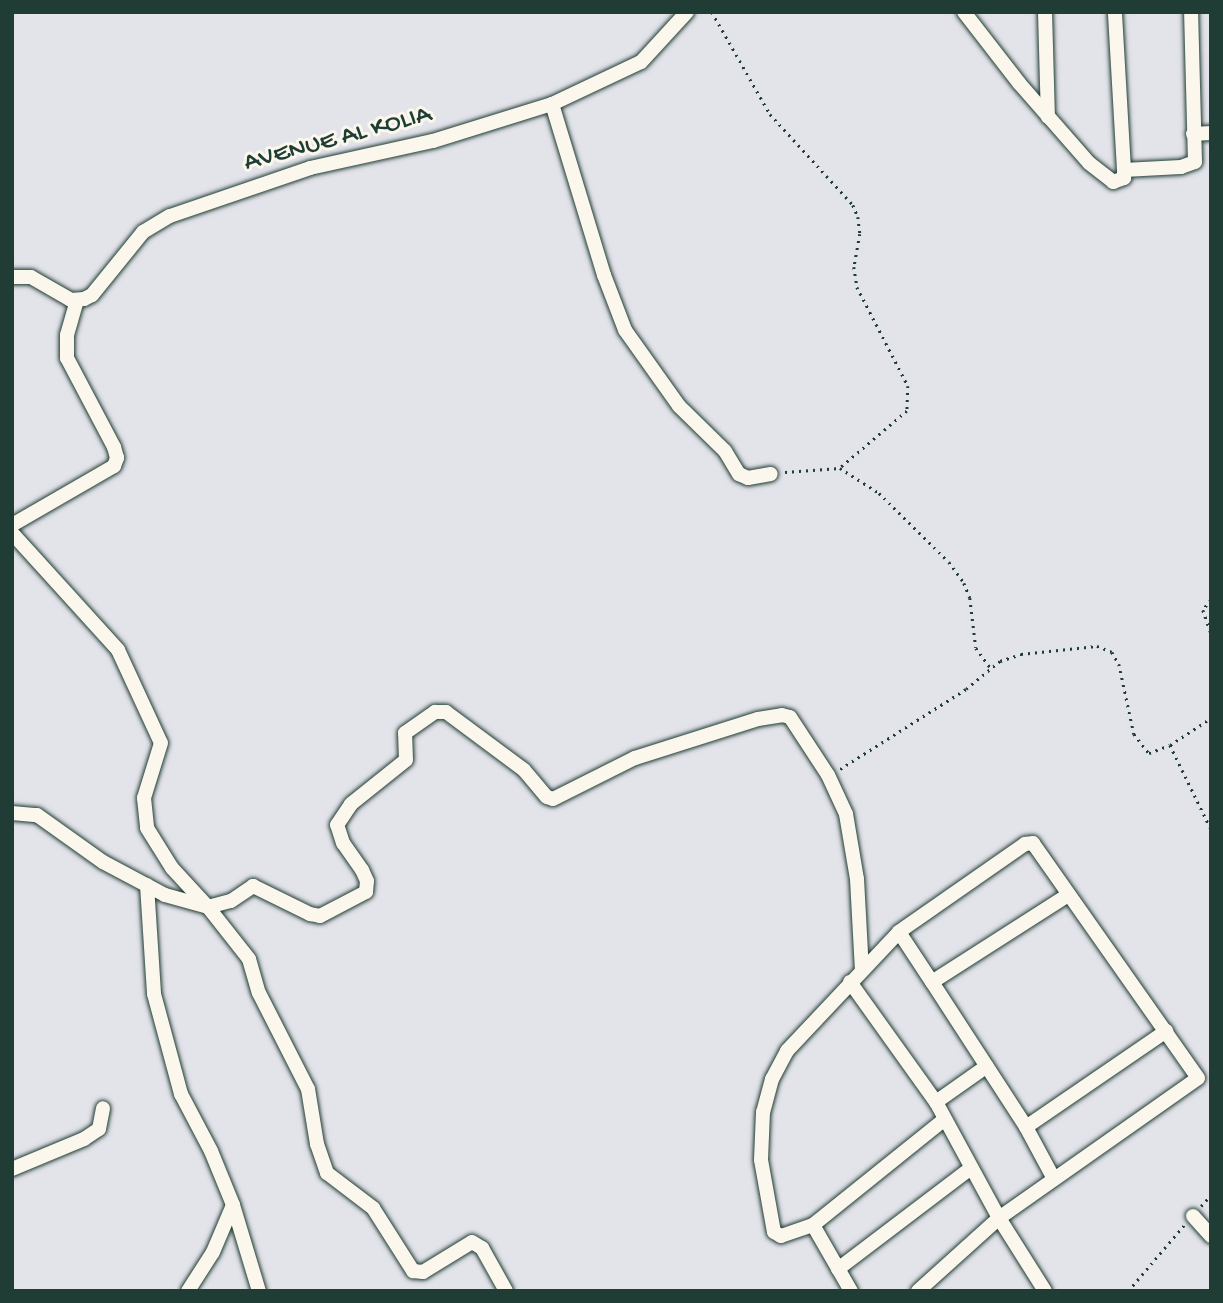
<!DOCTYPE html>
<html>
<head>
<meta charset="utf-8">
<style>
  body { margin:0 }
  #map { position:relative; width:1223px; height:1303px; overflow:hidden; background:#e3e3ea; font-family:"Gochi Hand",sans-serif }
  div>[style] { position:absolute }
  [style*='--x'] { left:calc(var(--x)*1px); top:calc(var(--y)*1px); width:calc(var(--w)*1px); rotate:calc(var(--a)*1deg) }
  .path>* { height:2.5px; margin-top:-1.25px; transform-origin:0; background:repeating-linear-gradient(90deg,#1f3d34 0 2px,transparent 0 7px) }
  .roads { filter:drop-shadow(0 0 2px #1f3d34) drop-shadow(0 0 2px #1f3d34) }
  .minor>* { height:14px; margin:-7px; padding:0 7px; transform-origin:7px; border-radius:7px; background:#fbf7ec }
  span { translate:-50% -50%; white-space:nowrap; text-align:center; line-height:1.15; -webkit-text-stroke:6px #fbf7ec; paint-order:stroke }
  .street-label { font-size:26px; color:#1f3d34 }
  .frame { position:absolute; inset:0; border:14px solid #1f3d34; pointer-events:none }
</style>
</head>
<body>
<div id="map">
  <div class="path">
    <i style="--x:712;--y:12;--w:117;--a:60.4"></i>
    <i style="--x:770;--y:114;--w:123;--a:47.6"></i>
    <i style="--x:853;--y:205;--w:13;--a:67"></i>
    <i style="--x:858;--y:217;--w:17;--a:83"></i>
    <i style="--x:860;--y:234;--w:34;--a:100"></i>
    <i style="--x:854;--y:267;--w:20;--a:81"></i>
    <i style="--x:857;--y:287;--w:111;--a:62.7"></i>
    <i style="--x:908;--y:386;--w:25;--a:92"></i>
    <i style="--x:907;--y:411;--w:88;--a:139.6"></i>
    <i style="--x:785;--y:472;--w:55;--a:-4.2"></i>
    <i style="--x:840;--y:468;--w:46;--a:32.7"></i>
    <i style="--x:879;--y:493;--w:98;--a:44.6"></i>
    <i style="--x:949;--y:562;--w:26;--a:54"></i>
    <i style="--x:964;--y:583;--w:16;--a:68"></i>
    <i style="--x:970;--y:598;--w:50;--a:83.2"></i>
    <i style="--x:976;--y:648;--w:26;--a:54"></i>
    <i style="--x:1211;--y:600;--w:13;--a:129"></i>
    <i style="--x:1203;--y:610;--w:24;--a:71"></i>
    <i style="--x:1170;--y:745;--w:93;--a:64"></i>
    <i style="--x:840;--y:769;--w:149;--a:-32.4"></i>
    <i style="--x:966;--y:689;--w:44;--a:-39.5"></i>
    <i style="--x:1000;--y:661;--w:22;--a:-18"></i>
    <i style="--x:1021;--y:654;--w:76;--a:-6"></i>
    <i style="--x:1097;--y:646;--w:16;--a:22"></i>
    <i style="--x:1112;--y:652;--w:14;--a:60"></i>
    <i style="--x:1119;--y:664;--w:72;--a:77.9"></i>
    <i style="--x:1134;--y:734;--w:24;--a:52"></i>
    <i style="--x:1149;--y:753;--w:22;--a:-21"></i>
    <i style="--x:1170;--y:745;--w:49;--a:-33.4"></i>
    <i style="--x:1201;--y:1206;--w:15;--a:-48"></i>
    <i style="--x:1128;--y:1291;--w:88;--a:-49.6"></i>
  </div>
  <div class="roads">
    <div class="minor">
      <i style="--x:964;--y:12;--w:90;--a:52.2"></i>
      <i style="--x:1019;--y:83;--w:106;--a:48.8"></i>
      <i style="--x:1089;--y:163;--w:31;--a:38"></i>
      <i style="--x:1113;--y:182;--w:12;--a:-20"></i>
      <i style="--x:1124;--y:178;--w:8;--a:-90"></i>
      <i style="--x:1124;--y:170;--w:158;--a:-93.3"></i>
      <i style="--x:1045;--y:12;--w:105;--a:88.4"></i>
      <i style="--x:552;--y:104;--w:179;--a:73.1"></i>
      <i style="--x:604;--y:275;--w:59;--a:69.1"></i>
      <i style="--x:625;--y:330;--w:93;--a:54.6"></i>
      <i style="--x:679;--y:406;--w:64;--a:44.4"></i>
      <i style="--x:725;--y:451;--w:27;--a:59"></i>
      <i style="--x:739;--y:474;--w:10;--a:24"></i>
      <i style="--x:748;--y:478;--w:23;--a:-10"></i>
      <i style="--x:1193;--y:134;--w:18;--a:-3"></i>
      <i style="--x:1124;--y:170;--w:57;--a:-3"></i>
      <i style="--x:1181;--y:167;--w:15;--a:-20"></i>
      <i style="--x:1195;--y:162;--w:150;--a:-91.5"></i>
      <i style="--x:12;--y:277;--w:19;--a:0"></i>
      <i style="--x:31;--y:277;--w:46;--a:29.9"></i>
      <i style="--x:71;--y:300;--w:13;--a:-4"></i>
      <i style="--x:84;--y:299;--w:9;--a:-27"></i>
      <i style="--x:92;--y:295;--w:81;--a:-51"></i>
      <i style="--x:143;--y:232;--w:31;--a:-31"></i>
      <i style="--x:170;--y:216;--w:148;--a:-18.9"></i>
      <i style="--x:310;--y:168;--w:126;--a:-12.4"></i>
      <i style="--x:433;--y:141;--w:125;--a:-17.3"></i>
      <i style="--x:552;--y:104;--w:98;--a:-25.3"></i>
      <i style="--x:641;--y:62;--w:68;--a:-47.4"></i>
      <i style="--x:12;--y:525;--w:118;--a:-30"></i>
      <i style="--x:114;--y:466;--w:9;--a:-69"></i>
      <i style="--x:117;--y:458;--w:11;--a:-105"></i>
      <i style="--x:114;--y:447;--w:101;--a:-117.8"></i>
      <i style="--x:67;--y:358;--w:23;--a:-90"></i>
      <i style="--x:67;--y:335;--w:35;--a:-74"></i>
      <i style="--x:12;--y:533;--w:158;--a:47.8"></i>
      <i style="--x:118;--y:650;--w:102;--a:65.2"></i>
      <i style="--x:161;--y:743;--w:58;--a:107.2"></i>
      <i style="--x:144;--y:798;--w:30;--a:84"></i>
      <i style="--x:147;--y:828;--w:47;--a:58"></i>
      <i style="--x:172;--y:868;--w:53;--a:47.3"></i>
      <i style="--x:208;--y:907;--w:24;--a:-15"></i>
      <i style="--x:231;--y:901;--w:27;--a:-34"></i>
      <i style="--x:253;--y:886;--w:64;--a:26.2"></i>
      <i style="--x:310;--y:914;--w:10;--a:11"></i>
      <i style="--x:320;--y:916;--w:52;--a:-27.6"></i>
      <i style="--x:366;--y:892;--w:11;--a:-85"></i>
      <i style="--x:367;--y:881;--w:12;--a:-114"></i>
      <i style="--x:362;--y:870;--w:33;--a:-125"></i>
      <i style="--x:343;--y:843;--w:19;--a:-108"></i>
      <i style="--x:337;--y:825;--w:25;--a:-56"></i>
      <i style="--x:351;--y:804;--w:70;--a:-38.7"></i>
      <i style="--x:406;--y:760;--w:27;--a:-92"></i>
      <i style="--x:405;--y:733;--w:37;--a:-35"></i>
      <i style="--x:435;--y:712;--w:11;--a:0"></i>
      <i style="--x:446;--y:712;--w:97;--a:36.6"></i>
      <i style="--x:524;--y:770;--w:35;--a:50"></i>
      <i style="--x:547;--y:797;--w:6;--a:18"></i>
      <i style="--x:553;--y:799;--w:92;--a:-26.6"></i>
      <i style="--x:635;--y:758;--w:129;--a:-17.6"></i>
      <i style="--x:758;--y:719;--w:24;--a:-9"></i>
      <i style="--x:782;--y:715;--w:8;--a:14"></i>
      <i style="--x:790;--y:717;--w:69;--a:56.8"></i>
      <i style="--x:828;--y:775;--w:43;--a:65.2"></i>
      <i style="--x:846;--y:814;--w:66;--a:80.4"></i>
      <i style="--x:857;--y:879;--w:91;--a:86.9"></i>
      <i style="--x:12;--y:813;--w:25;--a:5"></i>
      <i style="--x:37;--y:815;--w:81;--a:35.5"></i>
      <i style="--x:103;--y:862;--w:70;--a:28"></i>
      <i style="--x:165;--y:895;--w:45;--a:15.6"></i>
      <i style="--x:208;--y:907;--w:66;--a:51.7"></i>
      <i style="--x:249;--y:959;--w:35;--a:74"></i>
      <i style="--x:259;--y:993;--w:108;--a:63"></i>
      <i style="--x:308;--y:1089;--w:56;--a:80.7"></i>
      <i style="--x:317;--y:1144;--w:31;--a:71"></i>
      <i style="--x:327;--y:1173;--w:58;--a:37.3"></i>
      <i style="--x:373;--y:1208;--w:75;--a:57.6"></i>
      <i style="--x:413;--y:1271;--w:10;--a:6"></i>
      <i style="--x:423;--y:1272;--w:57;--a:-31.5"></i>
      <i style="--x:472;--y:1242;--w:12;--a:31"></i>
      <i style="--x:482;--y:1248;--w:49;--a:60.8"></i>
      <i style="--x:147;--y:885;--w:109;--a:86.3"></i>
      <i style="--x:154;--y:994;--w:104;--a:74.9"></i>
      <i style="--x:181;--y:1094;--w:64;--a:62.2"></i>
      <i style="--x:211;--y:1151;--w:58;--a:67.8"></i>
      <i style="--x:233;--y:1205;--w:90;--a:73.2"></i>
      <i style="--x:1068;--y:895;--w:161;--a:147.4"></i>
      <i style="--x:932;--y:982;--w:173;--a:57"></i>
      <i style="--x:1026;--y:1127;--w:170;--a:-34.4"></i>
      <i style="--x:899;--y:932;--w:60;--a:56.6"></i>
      <i style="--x:850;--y:982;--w:148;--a:54.4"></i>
      <i style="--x:936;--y:1102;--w:132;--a:61.5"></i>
      <i style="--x:999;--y:1218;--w:86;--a:57.8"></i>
      <i style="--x:936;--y:1102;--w:62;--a:-35.2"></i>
      <i style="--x:1026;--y:1127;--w:59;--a:61.7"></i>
      <i style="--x:12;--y:1169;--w:78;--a:-22.6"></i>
      <i style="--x:84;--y:1139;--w:18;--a:-34"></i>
      <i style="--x:99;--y:1129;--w:21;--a:-79"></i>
      <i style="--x:1193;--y:1216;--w:27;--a:48"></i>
      <i style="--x:813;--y:1225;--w:76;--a:60.1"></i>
      <i style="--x:838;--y:1269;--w:167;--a:-37.2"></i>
      <i style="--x:188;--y:1291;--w:46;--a:-57.3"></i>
      <i style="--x:213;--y:1252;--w:51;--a:-66.9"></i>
      <i style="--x:918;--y:1291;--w:109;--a:-42"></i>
      <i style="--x:999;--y:1218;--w:243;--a:-35.1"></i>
      <i style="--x:1198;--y:1078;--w:287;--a:-125.1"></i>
      <i style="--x:1033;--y:843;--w:8;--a:173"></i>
      <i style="--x:1025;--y:844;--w:154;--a:145.1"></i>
      <i style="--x:899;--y:932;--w:163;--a:133.3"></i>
      <i style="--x:787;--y:1051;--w:32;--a:118"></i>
      <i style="--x:772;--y:1079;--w:34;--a:105"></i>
      <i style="--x:763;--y:1112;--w:48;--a:92.4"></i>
      <i style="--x:761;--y:1160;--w:73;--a:79.8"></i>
      <i style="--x:774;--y:1232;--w:8;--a:30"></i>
      <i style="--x:781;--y:1236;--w:34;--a:-19"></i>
      <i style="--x:813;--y:1225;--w:169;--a:-38.8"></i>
    </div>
  </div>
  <div class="street-label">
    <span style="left:338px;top:140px;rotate:-15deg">AVENUE AL KOLIA</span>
  </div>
  <div class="frame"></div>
</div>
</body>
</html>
